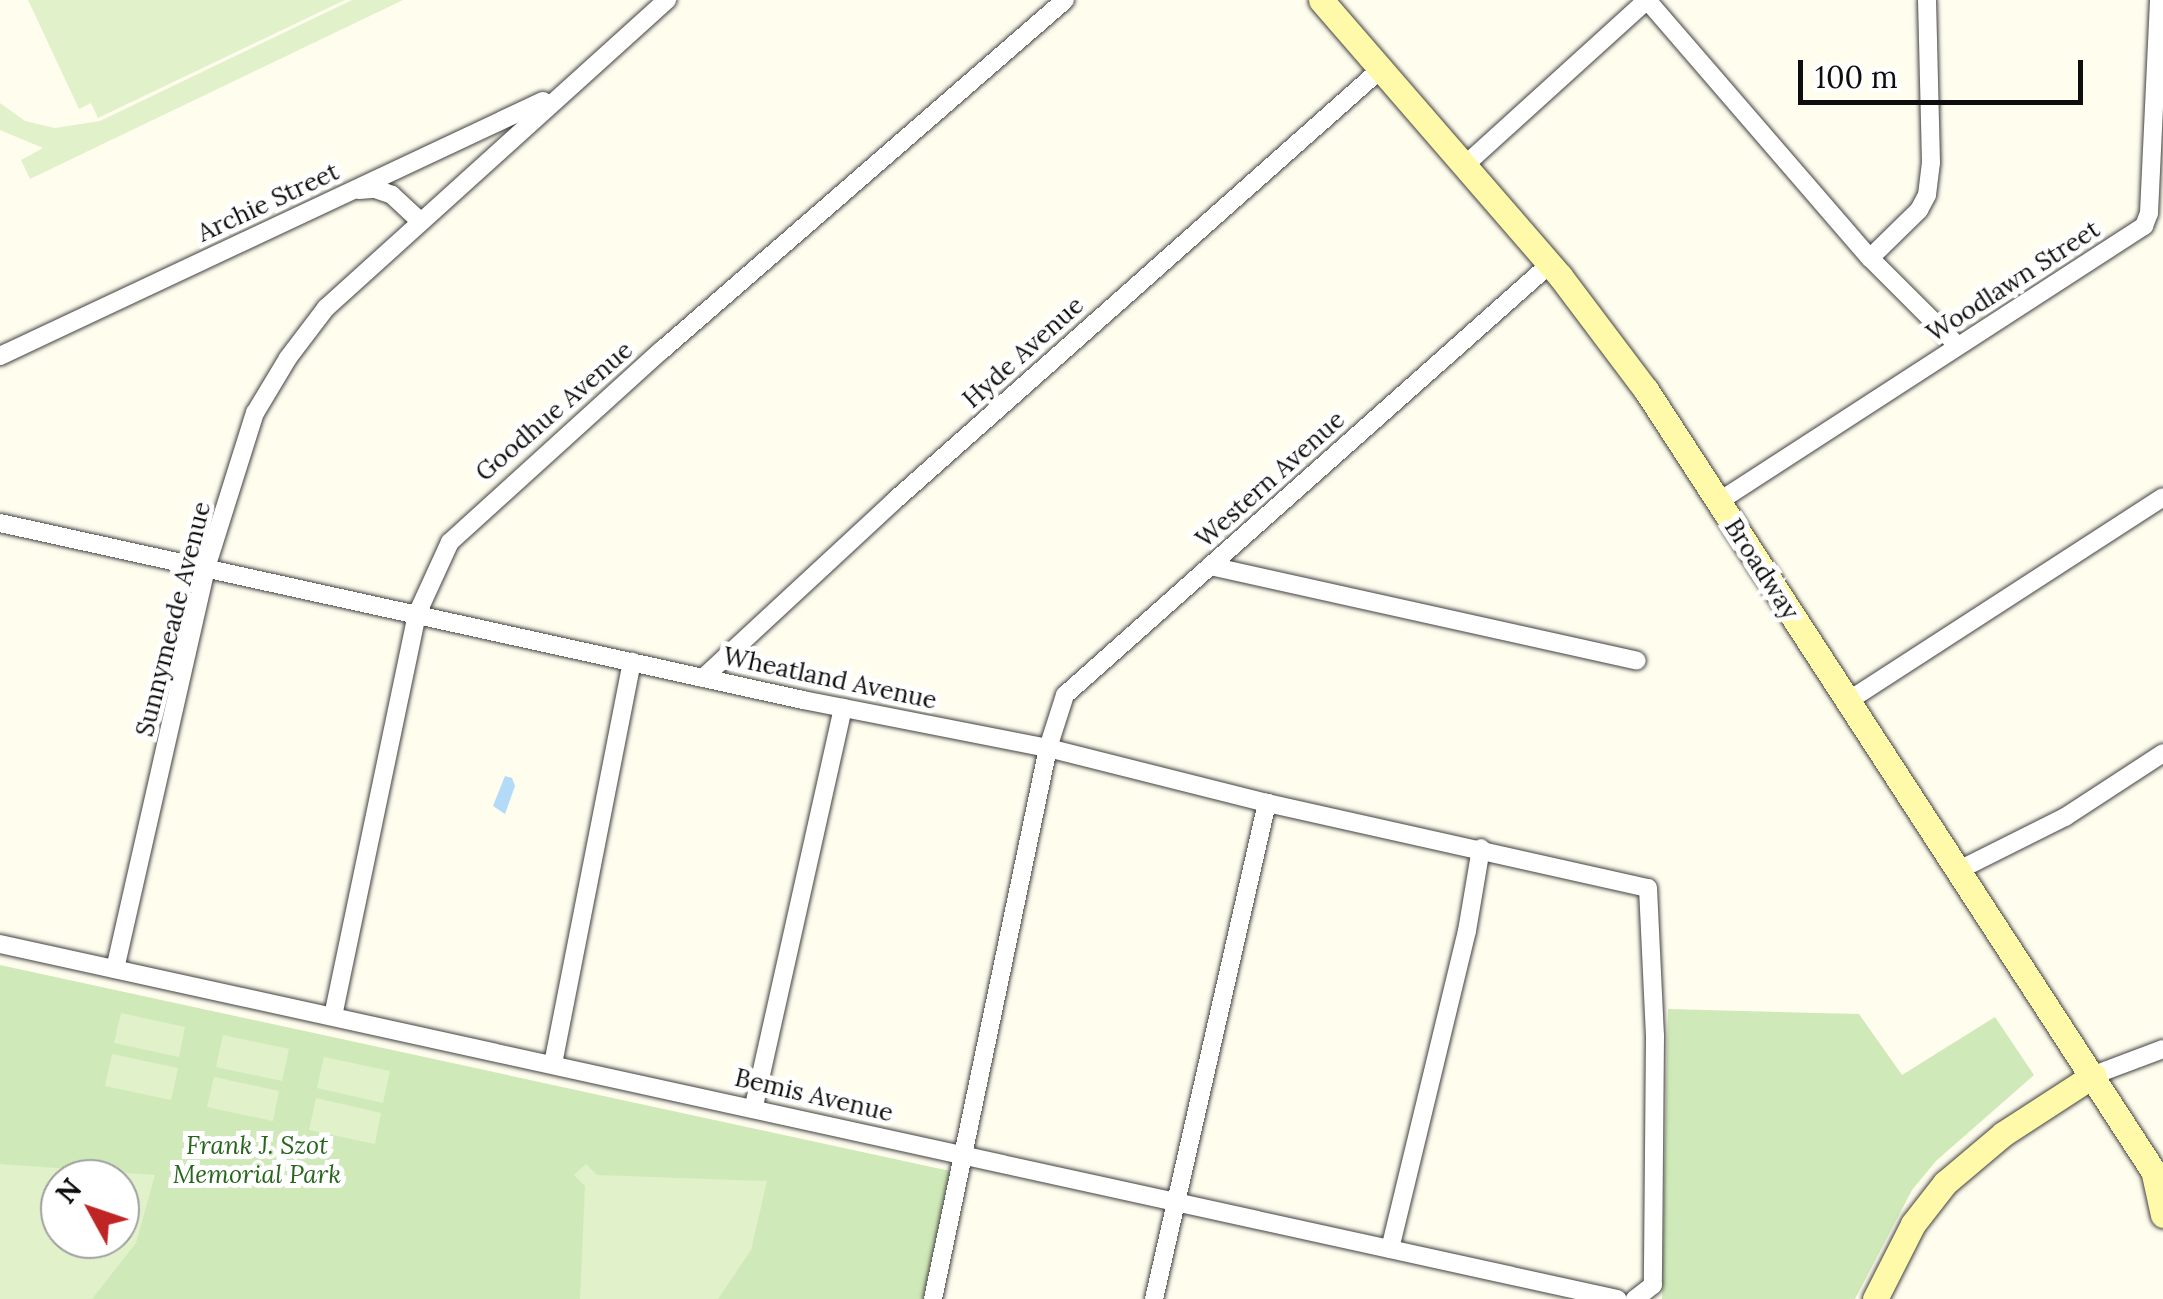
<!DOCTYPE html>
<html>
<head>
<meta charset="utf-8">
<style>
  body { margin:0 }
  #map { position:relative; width:2163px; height:1299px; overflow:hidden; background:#fffdee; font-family:Lora,serif }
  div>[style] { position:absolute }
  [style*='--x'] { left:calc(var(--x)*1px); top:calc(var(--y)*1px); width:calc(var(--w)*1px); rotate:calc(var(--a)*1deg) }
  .green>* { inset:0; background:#cfeab8 }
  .pitch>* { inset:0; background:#e1f1ca }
  .water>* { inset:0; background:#b3daf7 }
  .roads { filter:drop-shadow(0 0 2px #414141) drop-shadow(0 0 2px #414141) }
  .minor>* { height:18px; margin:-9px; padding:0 9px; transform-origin:9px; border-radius:9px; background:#fff }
  .secondary>* { height:25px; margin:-12.5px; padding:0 12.5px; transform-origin:12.5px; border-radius:12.5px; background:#fffaa9 }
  span { translate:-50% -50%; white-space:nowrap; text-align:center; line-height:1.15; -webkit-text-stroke:10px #fff; paint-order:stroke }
  .street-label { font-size:25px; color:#0e0e0e }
  .park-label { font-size:25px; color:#28661d; font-style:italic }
  .north { position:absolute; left:40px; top:1159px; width:100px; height:100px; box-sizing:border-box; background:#fff; border:2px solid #9f9f9f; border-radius:50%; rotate:310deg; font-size:28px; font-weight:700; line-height:40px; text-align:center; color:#0e0e0e }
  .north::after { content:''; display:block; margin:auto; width:35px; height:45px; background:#bf2524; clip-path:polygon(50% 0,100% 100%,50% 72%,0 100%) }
  .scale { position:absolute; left:1798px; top:60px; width:285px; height:45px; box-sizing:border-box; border:5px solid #0e0e0e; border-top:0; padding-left:12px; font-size:30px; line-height:35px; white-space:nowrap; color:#0e0e0e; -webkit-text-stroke:8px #fff; paint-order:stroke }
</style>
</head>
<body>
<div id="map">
  <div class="green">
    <i style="clip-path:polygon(evenodd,0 965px,950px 1171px,923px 1299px,0 1299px,0 965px,60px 1179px,120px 1179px,120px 1239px,60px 1239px,60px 1179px)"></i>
    <i style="clip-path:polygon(1668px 1009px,1859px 1014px,1902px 1075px,1995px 1017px,2034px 1075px,1936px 1161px,1912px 1190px,1855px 1299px,1662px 1299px)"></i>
  </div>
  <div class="pitch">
    <i style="clip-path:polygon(28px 0,345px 0,98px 118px,91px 103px,79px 109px)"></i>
    <i style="clip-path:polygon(352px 0,403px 0,30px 179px,21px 160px,43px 148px,0 130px,0 103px,25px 121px,55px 128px,100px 121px)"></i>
    <i style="clip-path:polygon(121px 1013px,185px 1027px,179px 1057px,114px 1043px)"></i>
    <i style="clip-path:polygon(223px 1035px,289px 1049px,282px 1081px,216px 1067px)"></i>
    <i style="clip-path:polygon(112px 1054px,178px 1068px,171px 1100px,105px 1086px)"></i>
    <i style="clip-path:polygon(324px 1057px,390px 1071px,383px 1103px,317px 1088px)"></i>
    <i style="clip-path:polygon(214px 1077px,279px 1091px,273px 1121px,207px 1107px)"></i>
    <i style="clip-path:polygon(316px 1098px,381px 1113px,375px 1144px,309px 1130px)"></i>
    <i style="clip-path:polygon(evenodd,0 1164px,155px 1175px,136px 1243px,92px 1299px,0 1299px,0 1164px,60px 1179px,120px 1179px,120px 1239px,60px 1239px,60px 1179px)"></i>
    <i style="clip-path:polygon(586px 1164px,597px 1175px,767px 1181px,751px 1250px,718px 1299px,580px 1299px,585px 1186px,574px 1175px)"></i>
  </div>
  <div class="water">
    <i style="clip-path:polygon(505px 776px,512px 778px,515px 786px,505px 814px,493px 806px)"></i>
  </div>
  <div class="roads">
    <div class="minor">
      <i style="--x:1465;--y:165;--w:246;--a:-42.2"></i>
      <i style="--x:1647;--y:0;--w:341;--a:49.2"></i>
      <i style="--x:1870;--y:258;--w:124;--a:45"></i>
      <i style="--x:359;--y:190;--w:16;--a:-4"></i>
      <i style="--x:375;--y:189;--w:18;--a:19"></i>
      <i style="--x:392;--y:195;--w:38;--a:43"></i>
      <i style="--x:1870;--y:258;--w:69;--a:-44.4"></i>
      <i style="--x:1919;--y:210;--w:17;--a:-62"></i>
      <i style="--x:1927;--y:195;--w:32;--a:-83"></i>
      <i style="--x:1931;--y:163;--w:163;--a:-91.4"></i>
      <i style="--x:0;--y:356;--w:600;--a:-25.16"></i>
      <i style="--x:1718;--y:502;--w:508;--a:-32.94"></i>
      <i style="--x:2144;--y:226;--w:14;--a:-69"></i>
      <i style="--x:2149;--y:213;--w:213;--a:-87.3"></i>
      <i style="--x:0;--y:523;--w:822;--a:12.43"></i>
      <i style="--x:803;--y:700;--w:250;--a:11.1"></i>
      <i style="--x:1048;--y:748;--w:226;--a:14.1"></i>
      <i style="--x:1267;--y:803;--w:390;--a:12.6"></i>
      <i style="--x:1648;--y:888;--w:148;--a:87.3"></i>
      <i style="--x:1655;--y:1036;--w:249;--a:90.5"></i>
      <i style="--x:1653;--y:1285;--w:23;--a:142"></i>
      <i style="--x:1210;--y:566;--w:437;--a:12.5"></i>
      <i style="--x:703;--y:678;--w:260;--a:-42.8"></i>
      <i style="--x:894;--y:501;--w:651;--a:-41.58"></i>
      <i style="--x:1848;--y:701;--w:375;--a:-32.9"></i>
      <i style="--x:1959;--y:870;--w:119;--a:-26.6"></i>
      <i style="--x:2065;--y:817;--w:117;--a:-33.1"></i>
      <i style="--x:0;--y:944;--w:1656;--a:12.38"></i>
      <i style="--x:115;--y:969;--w:411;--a:-77.2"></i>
      <i style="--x:206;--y:568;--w:163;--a:-72.5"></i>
      <i style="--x:255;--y:413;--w:64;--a:-59"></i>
      <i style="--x:288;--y:358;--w:63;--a:-52.8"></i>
      <i style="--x:326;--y:308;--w:460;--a:-42.1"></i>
      <i style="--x:333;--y:1016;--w:411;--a:-78.2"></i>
      <i style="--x:417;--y:614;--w:79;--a:-65.4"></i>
      <i style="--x:450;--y:542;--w:285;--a:-42.2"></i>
      <i style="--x:661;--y:351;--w:535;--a:-40.98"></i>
      <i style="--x:553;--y:1064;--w:410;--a:-78.9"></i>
      <i style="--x:2094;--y:1075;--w:74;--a:-20.6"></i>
      <i style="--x:754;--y:1106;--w:408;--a:-77.4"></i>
      <i style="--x:1390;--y:1249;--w:327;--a:-76.4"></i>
      <i style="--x:1467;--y:931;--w:84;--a:-80.4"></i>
      <i style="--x:933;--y:1299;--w:563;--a:-78.21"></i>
      <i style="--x:1048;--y:748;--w:56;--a:-72.2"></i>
      <i style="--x:1065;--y:695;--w:649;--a:-41.63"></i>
      <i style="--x:1154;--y:1299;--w:509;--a:-77.17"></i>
    </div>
    <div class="secondary">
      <i style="--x:1321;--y:0;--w:365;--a:49.1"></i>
      <i style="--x:1560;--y:276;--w:143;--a:53"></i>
      <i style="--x:1646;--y:390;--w:949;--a:57"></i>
      <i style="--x:2154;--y:1174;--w:42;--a:77.6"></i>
      <i style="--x:1875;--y:1299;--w:84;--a:-63.1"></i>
      <i style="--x:1913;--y:1224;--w:52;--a:-52"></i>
      <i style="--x:1945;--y:1183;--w:76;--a:-40.2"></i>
      <i style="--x:2003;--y:1134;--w:108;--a:-33"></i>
    </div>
  </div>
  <div class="street-label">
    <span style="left:268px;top:202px;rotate:-25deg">Archie Street</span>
    <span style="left:2013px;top:281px;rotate:-33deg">Woodlawn Street</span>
    <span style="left:1023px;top:352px;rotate:-42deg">Hyde Avenue</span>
    <span style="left:554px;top:411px;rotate:-41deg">Goodhue Avenue</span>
    <span style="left:1270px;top:479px;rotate:-42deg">Western Avenue</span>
    <span style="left:1762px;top:569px;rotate:57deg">Broadway</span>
    <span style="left:173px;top:619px;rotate:-76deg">Sunnymeade Avenue</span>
    <span style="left:830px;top:678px;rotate:12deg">Wheatland Avenue</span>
    <span style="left:814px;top:1095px;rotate:13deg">Bemis Avenue</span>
  </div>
  <div class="park-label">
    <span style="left:257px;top:1160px">Frank J. Szot<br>Memorial Park</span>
  </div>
  <div class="north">N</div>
  <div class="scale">100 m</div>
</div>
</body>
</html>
